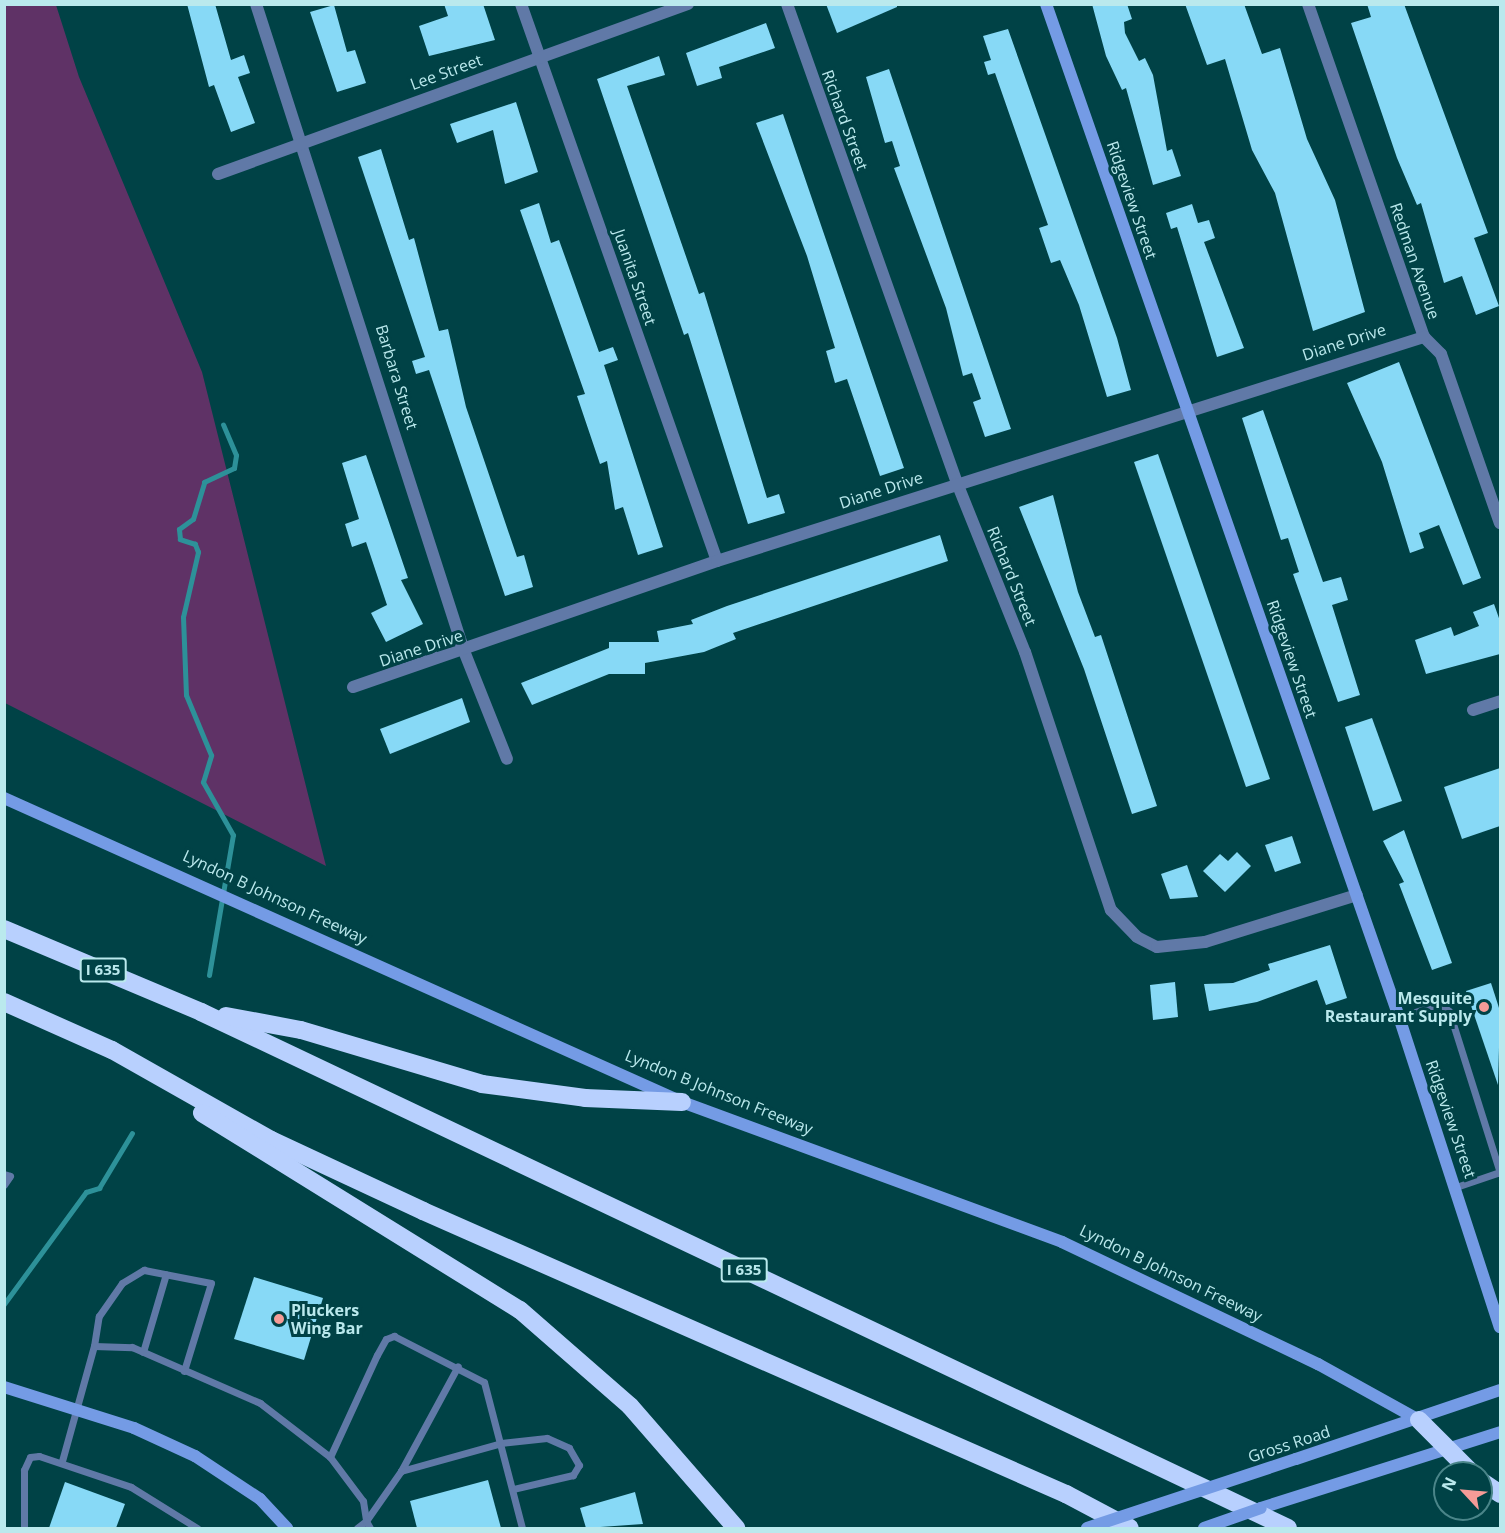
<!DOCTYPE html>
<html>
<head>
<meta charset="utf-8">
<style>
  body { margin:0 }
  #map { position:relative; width:1505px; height:1533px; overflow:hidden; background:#004246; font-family:"Open Sans",sans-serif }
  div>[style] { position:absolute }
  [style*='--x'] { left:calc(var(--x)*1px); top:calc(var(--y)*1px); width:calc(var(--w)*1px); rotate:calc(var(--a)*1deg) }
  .green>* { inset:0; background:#5f3266 }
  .stream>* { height:5px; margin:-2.5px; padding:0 2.5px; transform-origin:2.5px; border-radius:2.5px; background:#2d9199 }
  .building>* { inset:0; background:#87d9f6 }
  .lane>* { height:7px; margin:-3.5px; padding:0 3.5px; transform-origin:3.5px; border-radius:3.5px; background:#6079a7 }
  .street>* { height:12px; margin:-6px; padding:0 6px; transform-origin:6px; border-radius:6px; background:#6079a7 }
  .secondary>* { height:12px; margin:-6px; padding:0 6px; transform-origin:6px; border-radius:6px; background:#749be5 }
  .highway>* { height:18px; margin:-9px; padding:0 9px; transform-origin:9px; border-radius:9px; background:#b8d0fe }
  .secondary-bridge>* { height:12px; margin:-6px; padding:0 6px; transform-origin:6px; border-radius:6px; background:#749be5 }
  .dots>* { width:16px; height:16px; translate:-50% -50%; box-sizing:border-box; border:3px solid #004246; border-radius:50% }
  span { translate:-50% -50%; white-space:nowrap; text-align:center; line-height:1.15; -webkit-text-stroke:6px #004246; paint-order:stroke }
  .shield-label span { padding:2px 4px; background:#004246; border:2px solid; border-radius:4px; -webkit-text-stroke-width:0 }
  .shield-label { font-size:15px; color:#bae9ed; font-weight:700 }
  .street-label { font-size:16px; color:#bae9ed }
  .poi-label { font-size:16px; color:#bae9ed; font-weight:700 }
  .right { translate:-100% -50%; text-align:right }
  .left { translate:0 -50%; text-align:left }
  .frame { position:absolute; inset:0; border:6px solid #bae9ed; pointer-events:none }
  .north { position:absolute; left:1433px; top:1461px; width:60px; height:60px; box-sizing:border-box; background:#004246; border:2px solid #4a8589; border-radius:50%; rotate:296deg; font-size:16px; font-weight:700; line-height:24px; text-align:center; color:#bae9ed }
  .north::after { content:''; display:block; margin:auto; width:21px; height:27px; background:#f59b97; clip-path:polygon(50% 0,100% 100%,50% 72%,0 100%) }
</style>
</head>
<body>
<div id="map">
  <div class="green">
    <i style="clip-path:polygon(4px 5px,56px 5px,79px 77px,202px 372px,326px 866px,5px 703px)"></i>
  </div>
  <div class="stream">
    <i style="--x:209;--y:975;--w:142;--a:-80.3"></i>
    <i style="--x:233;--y:835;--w:61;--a:-119.5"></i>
    <i style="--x:203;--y:782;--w:28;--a:-73"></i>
    <i style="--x:211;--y:755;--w:65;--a:-112.6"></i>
    <i style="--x:186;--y:695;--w:78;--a:-92.2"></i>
    <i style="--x:183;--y:617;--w:67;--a:-77"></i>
    <i style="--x:198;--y:552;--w:9;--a:-111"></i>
    <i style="--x:195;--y:544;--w:16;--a:-162"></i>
    <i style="--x:180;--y:539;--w:10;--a:-96"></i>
    <i style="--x:179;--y:529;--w:17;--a:-36"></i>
    <i style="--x:193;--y:519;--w:39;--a:-73"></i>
    <i style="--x:204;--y:482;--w:33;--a:-25"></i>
    <i style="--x:234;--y:468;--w:13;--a:-81"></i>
    <i style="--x:236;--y:455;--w:33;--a:-113"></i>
    <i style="--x:4;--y:1304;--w:139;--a:-53.8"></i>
    <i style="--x:86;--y:1192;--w:14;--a:-17"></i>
    <i style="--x:99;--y:1188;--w:64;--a:-59"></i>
  </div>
  <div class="building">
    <i style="clip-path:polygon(187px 4px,215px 4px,231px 60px,244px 55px,250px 73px,238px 77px,255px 123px,231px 132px,214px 85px,209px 87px)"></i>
    <i style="clip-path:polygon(444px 4px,483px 4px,495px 40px,429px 56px,419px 26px,448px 16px)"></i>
    <i style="clip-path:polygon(826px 4px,897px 4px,897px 7px,837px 33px)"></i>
    <i style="clip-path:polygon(1092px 4px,1127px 4px,1132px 19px,1124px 22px,1125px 33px,1139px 61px,1145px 58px,1153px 75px,1167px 151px,1172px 149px,1181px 176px,1153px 185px,1126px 88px,1122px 90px,1106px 56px)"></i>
    <i style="clip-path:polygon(1185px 4px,1244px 4px,1262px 54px,1280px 48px,1307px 139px,1335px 200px,1365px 312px,1313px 331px,1275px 193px,1252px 150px,1225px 59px,1207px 65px)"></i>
    <i style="clip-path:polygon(1367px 4px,1404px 4px,1488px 233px,1474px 238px,1499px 306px,1476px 315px,1462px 276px,1444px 283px,1421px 203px,1417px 205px,1397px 158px,1351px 23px,1371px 17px)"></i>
    <i style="clip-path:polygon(334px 5px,347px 52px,355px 50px,366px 83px,337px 92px,310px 12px)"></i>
    <i style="clip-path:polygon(766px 23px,775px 48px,719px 67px,722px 78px,697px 86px,686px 53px)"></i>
    <i style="clip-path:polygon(1008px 29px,1117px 338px,1131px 390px,1107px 397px,1079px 305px,1060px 260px,1051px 263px,1039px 228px,1048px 225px,995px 73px,988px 75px,984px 62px,991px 60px,983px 36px)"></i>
    <i style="clip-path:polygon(659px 56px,665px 75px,627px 86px,699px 294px,704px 292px,767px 498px,779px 494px,785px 513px,748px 524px,688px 333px,684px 335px,597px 79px)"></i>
    <i style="clip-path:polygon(889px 69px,1011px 429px,985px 437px,973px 402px,981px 399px,972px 373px,963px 376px,946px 308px,894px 168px,900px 166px,892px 141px,885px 143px,866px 77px)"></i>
    <i style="clip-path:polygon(516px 102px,538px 172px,505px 184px,493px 130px,457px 143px,450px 124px)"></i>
    <i style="clip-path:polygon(783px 114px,904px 468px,880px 476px,847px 379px,835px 383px,826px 351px,835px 348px,807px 256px,756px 123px)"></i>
    <i style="clip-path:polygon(381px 149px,409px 240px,414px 238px,439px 331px,448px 329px,466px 407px,517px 557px,524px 555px,533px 587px,505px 596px,429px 370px,416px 374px,412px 361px,425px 357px,358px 157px)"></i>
    <i style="clip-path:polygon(539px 203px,551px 243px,559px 240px,599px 352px,613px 347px,618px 360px,604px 365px,663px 547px,638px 555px,623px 507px,615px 510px,607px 461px,600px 464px,577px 396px,585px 394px,520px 210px)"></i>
    <i style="clip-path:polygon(1192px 204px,1198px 223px,1209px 220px,1215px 238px,1204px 242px,1244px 348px,1217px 357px,1177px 227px,1171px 229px,1166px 213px)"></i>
    <i style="clip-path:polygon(1399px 362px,1481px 578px,1463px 585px,1439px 525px,1419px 533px,1424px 548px,1410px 553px,1382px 462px,1347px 383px)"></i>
    <i style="clip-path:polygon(1263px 410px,1323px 582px,1341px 577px,1348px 600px,1332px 605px,1360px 695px,1338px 702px,1293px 574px,1299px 572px,1288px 538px,1281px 540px,1242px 418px)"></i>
    <i style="clip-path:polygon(1158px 454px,1270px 779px,1246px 787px,1134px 462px)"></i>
    <i style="clip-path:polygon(366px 455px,408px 578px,401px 580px,423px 624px,386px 642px,371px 613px,387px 605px,366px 542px,352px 547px,345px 524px,359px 519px,342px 463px)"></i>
    <i style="clip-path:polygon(1053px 495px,1078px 592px,1095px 637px,1101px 635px,1157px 806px,1132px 814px,1084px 669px,1019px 507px)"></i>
    <i style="clip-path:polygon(940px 535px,948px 561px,733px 633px,736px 639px,704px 652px,645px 663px,645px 674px,609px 674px,532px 705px,521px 683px,609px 648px,609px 642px,659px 642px,657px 631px,693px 624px,691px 620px,727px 606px)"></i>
    <i style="clip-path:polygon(1494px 604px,1500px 621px,1500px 654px,1426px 674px,1415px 640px,1451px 627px,1454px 636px,1479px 626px,1473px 612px)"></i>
    <i style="clip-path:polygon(462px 698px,470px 722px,390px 754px,380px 729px)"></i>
    <i style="clip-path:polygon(1372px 718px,1402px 801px,1373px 811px,1345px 727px)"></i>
    <i style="clip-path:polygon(1500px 768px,1500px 826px,1462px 839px,1444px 787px)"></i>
    <i style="clip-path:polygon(1404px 830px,1452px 963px,1432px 970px,1399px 884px,1404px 882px,1383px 841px)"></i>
    <i style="clip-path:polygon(1292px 836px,1301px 863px,1275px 872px,1265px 845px)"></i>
    <i style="clip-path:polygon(1237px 852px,1251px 866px,1225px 892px,1203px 871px,1220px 854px,1228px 861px)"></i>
    <i style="clip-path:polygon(1187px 865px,1198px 897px,1170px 899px,1161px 874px)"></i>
    <i style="clip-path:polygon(1330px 945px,1347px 998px,1326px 1005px,1317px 980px,1257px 1002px,1209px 1011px,1204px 984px,1233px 983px,1270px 970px,1268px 964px)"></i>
    <i style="clip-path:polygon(1175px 982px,1178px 1017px,1153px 1020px,1150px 985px)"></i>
    <i style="clip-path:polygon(1491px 983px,1500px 1011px,1498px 1085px,1466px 991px)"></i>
    <i style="clip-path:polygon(254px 1277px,323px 1298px,304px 1360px,234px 1339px)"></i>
    <i style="clip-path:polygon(488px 1480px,501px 1528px,417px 1528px,410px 1501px)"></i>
    <i style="clip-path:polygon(65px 1482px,125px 1504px,116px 1528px,49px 1528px)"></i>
    <i style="clip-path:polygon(635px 1492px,643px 1524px,586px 1528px,580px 1508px)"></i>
  </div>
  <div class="lane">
    <i style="--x:1399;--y:1017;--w:43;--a:-17.6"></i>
    <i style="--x:1440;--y:1004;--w:11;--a:38"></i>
    <i style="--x:1449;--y:1011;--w:170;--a:72.5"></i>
    <i style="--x:4;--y:1174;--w:6;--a:18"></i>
    <i style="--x:10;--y:1176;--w:11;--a:124"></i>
    <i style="--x:1456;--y:1187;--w:46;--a:-18.8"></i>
    <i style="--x:94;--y:1346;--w:30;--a:-81"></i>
    <i style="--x:99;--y:1316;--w:40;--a:-55.1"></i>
    <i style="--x:122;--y:1283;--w:26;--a:-31"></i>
    <i style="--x:144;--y:1270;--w:68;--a:11"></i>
    <i style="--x:211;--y:1283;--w:92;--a:107.1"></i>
    <i style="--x:143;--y:1352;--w:81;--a:-73.6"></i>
    <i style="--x:330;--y:1457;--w:55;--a:53.1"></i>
    <i style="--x:363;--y:1501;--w:20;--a:81"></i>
    <i style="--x:62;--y:1461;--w:119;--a:-74.5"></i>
    <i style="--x:94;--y:1346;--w:38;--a:2"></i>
    <i style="--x:132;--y:1347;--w:140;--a:23.6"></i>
    <i style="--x:260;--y:1403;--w:88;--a:37.6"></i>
    <i style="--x:330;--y:1457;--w:112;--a:-65.3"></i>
    <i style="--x:377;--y:1355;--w:18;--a:-61"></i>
    <i style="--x:386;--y:1339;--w:9;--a:-21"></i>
    <i style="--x:394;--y:1336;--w:101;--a:27.1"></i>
    <i style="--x:484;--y:1382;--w:151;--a:75.4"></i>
    <i style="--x:401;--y:1471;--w:119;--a:-61.5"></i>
    <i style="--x:366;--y:1521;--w:61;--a:-55"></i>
    <i style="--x:401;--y:1471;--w:104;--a:-15.6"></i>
    <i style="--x:501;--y:1443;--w:46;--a:-6.2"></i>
    <i style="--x:547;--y:1438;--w:24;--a:24"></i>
    <i style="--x:569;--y:1448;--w:20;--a:60"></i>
    <i style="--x:579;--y:1465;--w:12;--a:121"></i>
    <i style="--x:573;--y:1475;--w:62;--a:166.9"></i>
    <i style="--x:24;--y:1528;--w:58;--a:-90"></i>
    <i style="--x:24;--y:1470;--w:14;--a:-65"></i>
    <i style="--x:30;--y:1457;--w:9;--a:-6"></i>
    <i style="--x:39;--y:1456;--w:97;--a:18.6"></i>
    <i style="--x:131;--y:1487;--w:78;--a:31.8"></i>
    <i style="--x:357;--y:1528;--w:11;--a:-38"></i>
    <i style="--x:366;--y:1521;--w:8;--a:60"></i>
  </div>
  <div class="street">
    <i style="--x:256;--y:4;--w:680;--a:72.18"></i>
    <i style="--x:464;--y:651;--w:116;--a:68.3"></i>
    <i style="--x:521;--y:4;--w:590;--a:70.61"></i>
    <i style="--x:787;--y:4;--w:508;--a:70.46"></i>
    <i style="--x:957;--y:483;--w:182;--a:68.1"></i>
    <i style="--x:1025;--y:652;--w:272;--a:71.6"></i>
    <i style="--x:1111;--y:910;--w:37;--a:46"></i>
    <i style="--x:1137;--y:937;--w:22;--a:27"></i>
    <i style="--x:1157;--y:947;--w:48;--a:-5.9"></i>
    <i style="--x:1205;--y:942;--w:159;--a:-17.2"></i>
    <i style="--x:1308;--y:4;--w:353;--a:70.8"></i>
    <i style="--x:1424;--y:337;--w:24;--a:45"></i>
    <i style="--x:1441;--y:354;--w:179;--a:70.8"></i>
    <i style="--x:218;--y:174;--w:500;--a:-19.9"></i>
    <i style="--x:353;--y:687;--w:385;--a:-19.1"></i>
    <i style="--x:717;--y:561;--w:742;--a:-17.58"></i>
    <i style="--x:1473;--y:710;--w:28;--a:-18"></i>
  </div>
  <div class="secondary">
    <i style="--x:1046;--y:4;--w:1073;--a:70.79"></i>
    <i style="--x:1399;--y:1017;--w:326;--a:72"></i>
    <i style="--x:4;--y:798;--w:743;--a:24.15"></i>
    <i style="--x:682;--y:1102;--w:405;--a:20.2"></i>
    <i style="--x:1062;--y:1242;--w:284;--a:25.5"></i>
    <i style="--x:1318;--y:1364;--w:115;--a:29"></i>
    <i style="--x:4;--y:1387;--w:136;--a:17.5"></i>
    <i style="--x:134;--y:1428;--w:67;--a:24.7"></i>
    <i style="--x:195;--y:1456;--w:78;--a:33.5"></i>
    <i style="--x:260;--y:1499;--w:40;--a:47"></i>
    <i style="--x:1296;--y:1459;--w:215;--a:-18.7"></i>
    <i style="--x:1261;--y:1508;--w:251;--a:-17.6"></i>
  </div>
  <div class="highway">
    <i style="--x:4;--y:929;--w:214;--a:22.8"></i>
    <i style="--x:201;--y:1012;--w:1203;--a:25.39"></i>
    <i style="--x:4;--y:1002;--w:118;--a:24"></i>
    <i style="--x:112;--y:1050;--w:183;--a:29.5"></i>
    <i style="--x:271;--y:1140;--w:168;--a:25"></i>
    <i style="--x:423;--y:1211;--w:703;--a:23.76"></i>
    <i style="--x:1066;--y:1494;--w:72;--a:28"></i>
    <i style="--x:226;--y:1016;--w:76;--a:10.6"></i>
    <i style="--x:301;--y:1030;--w:189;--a:16.6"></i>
    <i style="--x:482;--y:1084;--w:104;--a:7.7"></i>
    <i style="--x:585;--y:1098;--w:97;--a:2.4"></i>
    <i style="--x:202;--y:1113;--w:374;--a:31.8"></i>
    <i style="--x:520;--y:1310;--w:146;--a:41.1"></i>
    <i style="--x:630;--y:1406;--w:162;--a:49"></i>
    <i style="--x:1419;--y:1420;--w:75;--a:45"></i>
    <i style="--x:1481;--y:1481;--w:23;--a:34"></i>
  </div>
  <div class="secondary-bridge">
    <i style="--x:1087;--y:1528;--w:220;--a:-18.3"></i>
    <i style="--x:1204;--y:1528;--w:60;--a:-19.3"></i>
  </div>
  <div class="dots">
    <i style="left:1484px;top:1007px;background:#f59b97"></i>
    <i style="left:279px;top:1319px;background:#f59b97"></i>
  </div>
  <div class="shield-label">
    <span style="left:103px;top:970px">I 635</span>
    <span style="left:744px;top:1270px">I 635</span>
  </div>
  <div class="street-label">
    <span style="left:446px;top:72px;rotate:-20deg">Lee Street</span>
    <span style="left:845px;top:120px;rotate:70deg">Richard Street</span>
    <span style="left:1132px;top:200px;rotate:71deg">Ridgeview Street</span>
    <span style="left:1415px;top:261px;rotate:71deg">Redman Avenue</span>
    <span style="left:635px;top:277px;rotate:71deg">Juanita Street</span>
    <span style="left:1344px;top:342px;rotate:-18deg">Diane Drive</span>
    <span style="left:397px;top:377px;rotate:73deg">Barbara Street</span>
    <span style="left:881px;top:490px;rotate:-18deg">Diane Drive</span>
    <span style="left:1012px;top:576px;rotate:68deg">Richard Street</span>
    <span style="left:421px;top:648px;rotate:-18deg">Diane Drive</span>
    <span style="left:1292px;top:659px;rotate:71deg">Ridgeview Street</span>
    <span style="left:275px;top:897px;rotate:25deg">Lyndon B Johnson Freeway</span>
    <span style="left:719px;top:1092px;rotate:22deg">Lyndon B Johnson Freeway</span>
    <span style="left:1451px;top:1119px;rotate:71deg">Ridgeview Street</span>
    <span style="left:1171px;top:1273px;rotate:26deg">Lyndon B Johnson Freeway</span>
    <span style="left:1289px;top:1444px;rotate:-18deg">Gross Road</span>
  </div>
  <div class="poi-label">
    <span class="right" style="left:1472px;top:1007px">Mesquite<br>Restaurant Supply</span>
    <span class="left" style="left:291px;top:1319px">Pluckers<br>Wing Bar</span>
  </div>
  <div class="frame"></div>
  <div class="north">N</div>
</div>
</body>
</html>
